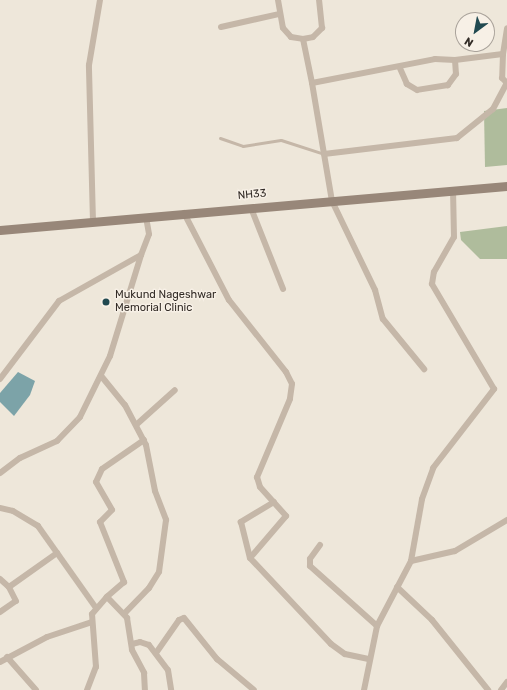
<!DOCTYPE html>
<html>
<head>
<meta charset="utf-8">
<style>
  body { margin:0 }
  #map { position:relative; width:507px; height:690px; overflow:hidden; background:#eee7da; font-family:Rubik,sans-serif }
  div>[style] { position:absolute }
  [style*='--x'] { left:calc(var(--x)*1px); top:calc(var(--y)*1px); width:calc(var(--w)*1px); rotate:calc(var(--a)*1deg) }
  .green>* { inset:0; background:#afbc9c }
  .water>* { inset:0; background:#7ca3a8 }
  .service>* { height:3px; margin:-1.5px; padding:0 1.5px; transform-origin:1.5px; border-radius:1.5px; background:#c5b7a8 }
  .minor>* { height:6px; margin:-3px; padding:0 3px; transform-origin:3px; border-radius:3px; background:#c5b7a8 }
  .secondary>* { height:9px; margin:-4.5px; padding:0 4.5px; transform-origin:4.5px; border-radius:4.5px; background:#988779 }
  .dots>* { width:11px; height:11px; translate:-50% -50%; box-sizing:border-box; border:2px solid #f7f0e6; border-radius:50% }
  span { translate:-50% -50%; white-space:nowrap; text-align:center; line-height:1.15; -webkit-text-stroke:3px #f7f0e6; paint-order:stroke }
  .street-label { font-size:11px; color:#332c27 }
  .poi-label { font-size:11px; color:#332c27 }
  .left { translate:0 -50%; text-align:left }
  .north { position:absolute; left:455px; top:12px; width:40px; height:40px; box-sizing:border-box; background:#f7f0e6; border:1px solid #a9a29a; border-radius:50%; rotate:212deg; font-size:11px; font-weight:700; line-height:16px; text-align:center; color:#332c27 }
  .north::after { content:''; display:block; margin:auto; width:14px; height:18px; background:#214950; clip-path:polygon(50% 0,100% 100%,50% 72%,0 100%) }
</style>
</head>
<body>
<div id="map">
  <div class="green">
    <i style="clip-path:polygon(507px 108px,507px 165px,485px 167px,484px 111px)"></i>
    <i style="clip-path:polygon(507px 226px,507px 259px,480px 259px,461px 240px,460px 232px)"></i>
  </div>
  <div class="water">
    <i style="clip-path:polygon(18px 372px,35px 381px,30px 395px,14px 416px,0 402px,0 393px)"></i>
  </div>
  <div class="service">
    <i style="--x:220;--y:138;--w:24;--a:19"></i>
    <i style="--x:243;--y:146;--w:38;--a:-9"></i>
    <i style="--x:281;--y:140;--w:45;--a:18"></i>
  </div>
  <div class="minor">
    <i style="--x:278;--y:0;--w:28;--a:80"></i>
    <i style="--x:283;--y:28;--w:12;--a:48"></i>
    <i style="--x:291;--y:37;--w:12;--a:9"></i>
    <i style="--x:303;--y:39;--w:10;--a:-11"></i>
    <i style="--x:313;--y:37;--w:13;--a:-45"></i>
    <i style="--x:322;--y:28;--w:28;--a:-96"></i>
    <i style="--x:221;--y:27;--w:59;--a:-12.6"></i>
    <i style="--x:303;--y:39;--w:45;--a:78.4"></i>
    <i style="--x:312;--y:83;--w:125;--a:-11"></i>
    <i style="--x:435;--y:59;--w:20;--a:3"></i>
    <i style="--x:455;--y:60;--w:14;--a:86"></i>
    <i style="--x:456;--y:74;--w:14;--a:126"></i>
    <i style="--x:448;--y:85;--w:31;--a:171"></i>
    <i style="--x:417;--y:90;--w:12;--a:-149"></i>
    <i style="--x:407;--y:84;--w:17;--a:-114"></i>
    <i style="--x:503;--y:54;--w:24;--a:92"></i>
    <i style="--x:502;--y:78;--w:7;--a:45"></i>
    <i style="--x:455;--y:60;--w:48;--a:-7.1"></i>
    <i style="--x:503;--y:54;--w:26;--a:-81"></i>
    <i style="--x:312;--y:83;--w:120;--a:80.4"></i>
    <i style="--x:332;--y:201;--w:99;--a:64.2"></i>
    <i style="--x:375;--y:290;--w:30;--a:75"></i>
    <i style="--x:383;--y:319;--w:65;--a:50.6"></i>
    <i style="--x:324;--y:154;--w:134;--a:-6.9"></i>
    <i style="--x:457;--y:138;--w:46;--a:-38.9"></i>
    <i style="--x:493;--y:109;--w:30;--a:-62"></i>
    <i style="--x:251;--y:208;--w:87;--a:68.4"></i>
    <i style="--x:184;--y:213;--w:98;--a:62.7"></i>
    <i style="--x:229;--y:300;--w:92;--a:51.6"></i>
    <i style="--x:286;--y:372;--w:13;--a:63"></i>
    <i style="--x:292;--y:384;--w:15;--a:98"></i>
    <i style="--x:290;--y:399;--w:85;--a:112.9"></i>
    <i style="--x:257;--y:477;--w:10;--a:73"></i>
    <i style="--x:260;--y:487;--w:39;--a:48"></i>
    <i style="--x:286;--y:516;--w:55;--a:130.6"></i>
    <i style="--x:93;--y:222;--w:157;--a:-91.5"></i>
    <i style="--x:89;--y:65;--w:66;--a:-80.4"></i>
    <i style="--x:102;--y:377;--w:36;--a:51"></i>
    <i style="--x:125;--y:405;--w:45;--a:62.3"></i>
    <i style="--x:146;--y:445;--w:47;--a:78.9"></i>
    <i style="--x:155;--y:491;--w:31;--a:69"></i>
    <i style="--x:166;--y:520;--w:52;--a:97.7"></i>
    <i style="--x:159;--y:572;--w:19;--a:122"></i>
    <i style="--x:149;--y:588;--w:36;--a:134"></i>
    <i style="--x:0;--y:379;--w:98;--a:-52.9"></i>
    <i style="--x:59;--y:301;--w:94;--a:-29.3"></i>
    <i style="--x:141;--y:255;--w:22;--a:-69"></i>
    <i style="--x:149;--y:234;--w:17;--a:-100"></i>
    <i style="--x:136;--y:425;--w:52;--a:-41.9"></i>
    <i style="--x:144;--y:440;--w:51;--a:145.4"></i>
    <i style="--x:102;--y:469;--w:14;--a:115"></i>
    <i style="--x:96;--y:482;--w:32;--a:60"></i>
    <i style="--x:112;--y:510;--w:17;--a:135"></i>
    <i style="--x:100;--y:522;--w:65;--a:68.2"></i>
    <i style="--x:124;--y:582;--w:23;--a:139"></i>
    <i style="--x:107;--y:597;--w:29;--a:46"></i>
    <i style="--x:127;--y:618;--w:32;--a:81"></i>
    <i style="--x:132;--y:650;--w:26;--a:62"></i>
    <i style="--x:144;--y:673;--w:17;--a:87"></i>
    <i style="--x:0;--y:473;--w:25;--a:-37"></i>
    <i style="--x:20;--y:458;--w:41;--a:-24.7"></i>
    <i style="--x:57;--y:441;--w:33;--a:-46"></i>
    <i style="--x:80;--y:417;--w:68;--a:-63.8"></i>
    <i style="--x:110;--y:356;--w:106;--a:-72.9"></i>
    <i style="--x:274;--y:502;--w:39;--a:149"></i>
    <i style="--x:241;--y:522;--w:37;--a:76"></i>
    <i style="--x:250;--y:558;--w:118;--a:46.7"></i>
    <i style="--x:331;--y:644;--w:17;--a:36"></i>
    <i style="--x:345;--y:654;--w:24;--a:12"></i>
    <i style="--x:0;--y:508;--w:13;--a:13"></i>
    <i style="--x:13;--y:511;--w:29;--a:31"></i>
    <i style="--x:38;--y:526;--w:100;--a:54.7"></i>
    <i style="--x:320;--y:545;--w:17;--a:126"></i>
    <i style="--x:310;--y:559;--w:7;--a:90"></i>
    <i style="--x:310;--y:566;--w:90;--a:41.8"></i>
    <i style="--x:411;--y:561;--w:45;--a:-12.8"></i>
    <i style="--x:455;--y:551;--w:61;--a:-30.8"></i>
    <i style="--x:0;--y:579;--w:12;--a:42"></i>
    <i style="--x:397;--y:587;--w:48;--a:43.3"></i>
    <i style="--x:432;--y:620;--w:90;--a:51.3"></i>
    <i style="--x:0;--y:612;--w:19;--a:-35"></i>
    <i style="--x:16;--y:601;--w:16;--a:-117"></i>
    <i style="--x:9;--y:587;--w:59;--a:-35.3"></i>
    <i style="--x:132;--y:644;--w:8;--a:-14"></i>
    <i style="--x:140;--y:642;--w:9;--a:18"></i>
    <i style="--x:149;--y:645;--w:31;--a:53"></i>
    <i style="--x:168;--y:670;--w:20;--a:81"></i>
    <i style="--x:156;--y:653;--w:40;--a:-55.1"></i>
    <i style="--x:179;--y:620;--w:5;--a:-22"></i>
    <i style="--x:184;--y:618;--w:53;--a:51.2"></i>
    <i style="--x:217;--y:659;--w:48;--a:40"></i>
    <i style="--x:7;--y:657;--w:44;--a:48.7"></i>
    <i style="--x:0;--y:662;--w:53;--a:-28"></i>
    <i style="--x:47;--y:637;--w:47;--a:-18.4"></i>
    <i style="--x:87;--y:690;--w:25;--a:-69"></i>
    <i style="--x:96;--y:667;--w:53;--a:-94.3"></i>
    <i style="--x:92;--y:614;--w:23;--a:-49"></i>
    <i style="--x:364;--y:690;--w:65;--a:-78.5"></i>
    <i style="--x:377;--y:626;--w:73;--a:-62.4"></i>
    <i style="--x:411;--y:561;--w:63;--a:-79.9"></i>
    <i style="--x:422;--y:499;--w:33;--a:-70"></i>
    <i style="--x:433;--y:468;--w:100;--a:-52.3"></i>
    <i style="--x:494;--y:389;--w:122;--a:-120.6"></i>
    <i style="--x:432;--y:284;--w:12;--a:-81"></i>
    <i style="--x:434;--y:272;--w:40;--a:-60.3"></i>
    <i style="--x:454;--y:237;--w:46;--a:-91.2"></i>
    <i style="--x:501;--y:690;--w:10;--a:-53"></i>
  </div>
  <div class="secondary">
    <i style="--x:0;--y:230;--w:509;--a:-4.96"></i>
  </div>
  <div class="dots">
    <i style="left:106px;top:302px;background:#214950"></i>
  </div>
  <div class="street-label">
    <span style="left:252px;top:195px;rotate:-5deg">NH33</span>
  </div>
  <div class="poi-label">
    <span class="left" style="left:115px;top:302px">Mukund Nageshwar<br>Memorial Clinic</span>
  </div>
  <div class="north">N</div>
</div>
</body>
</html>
